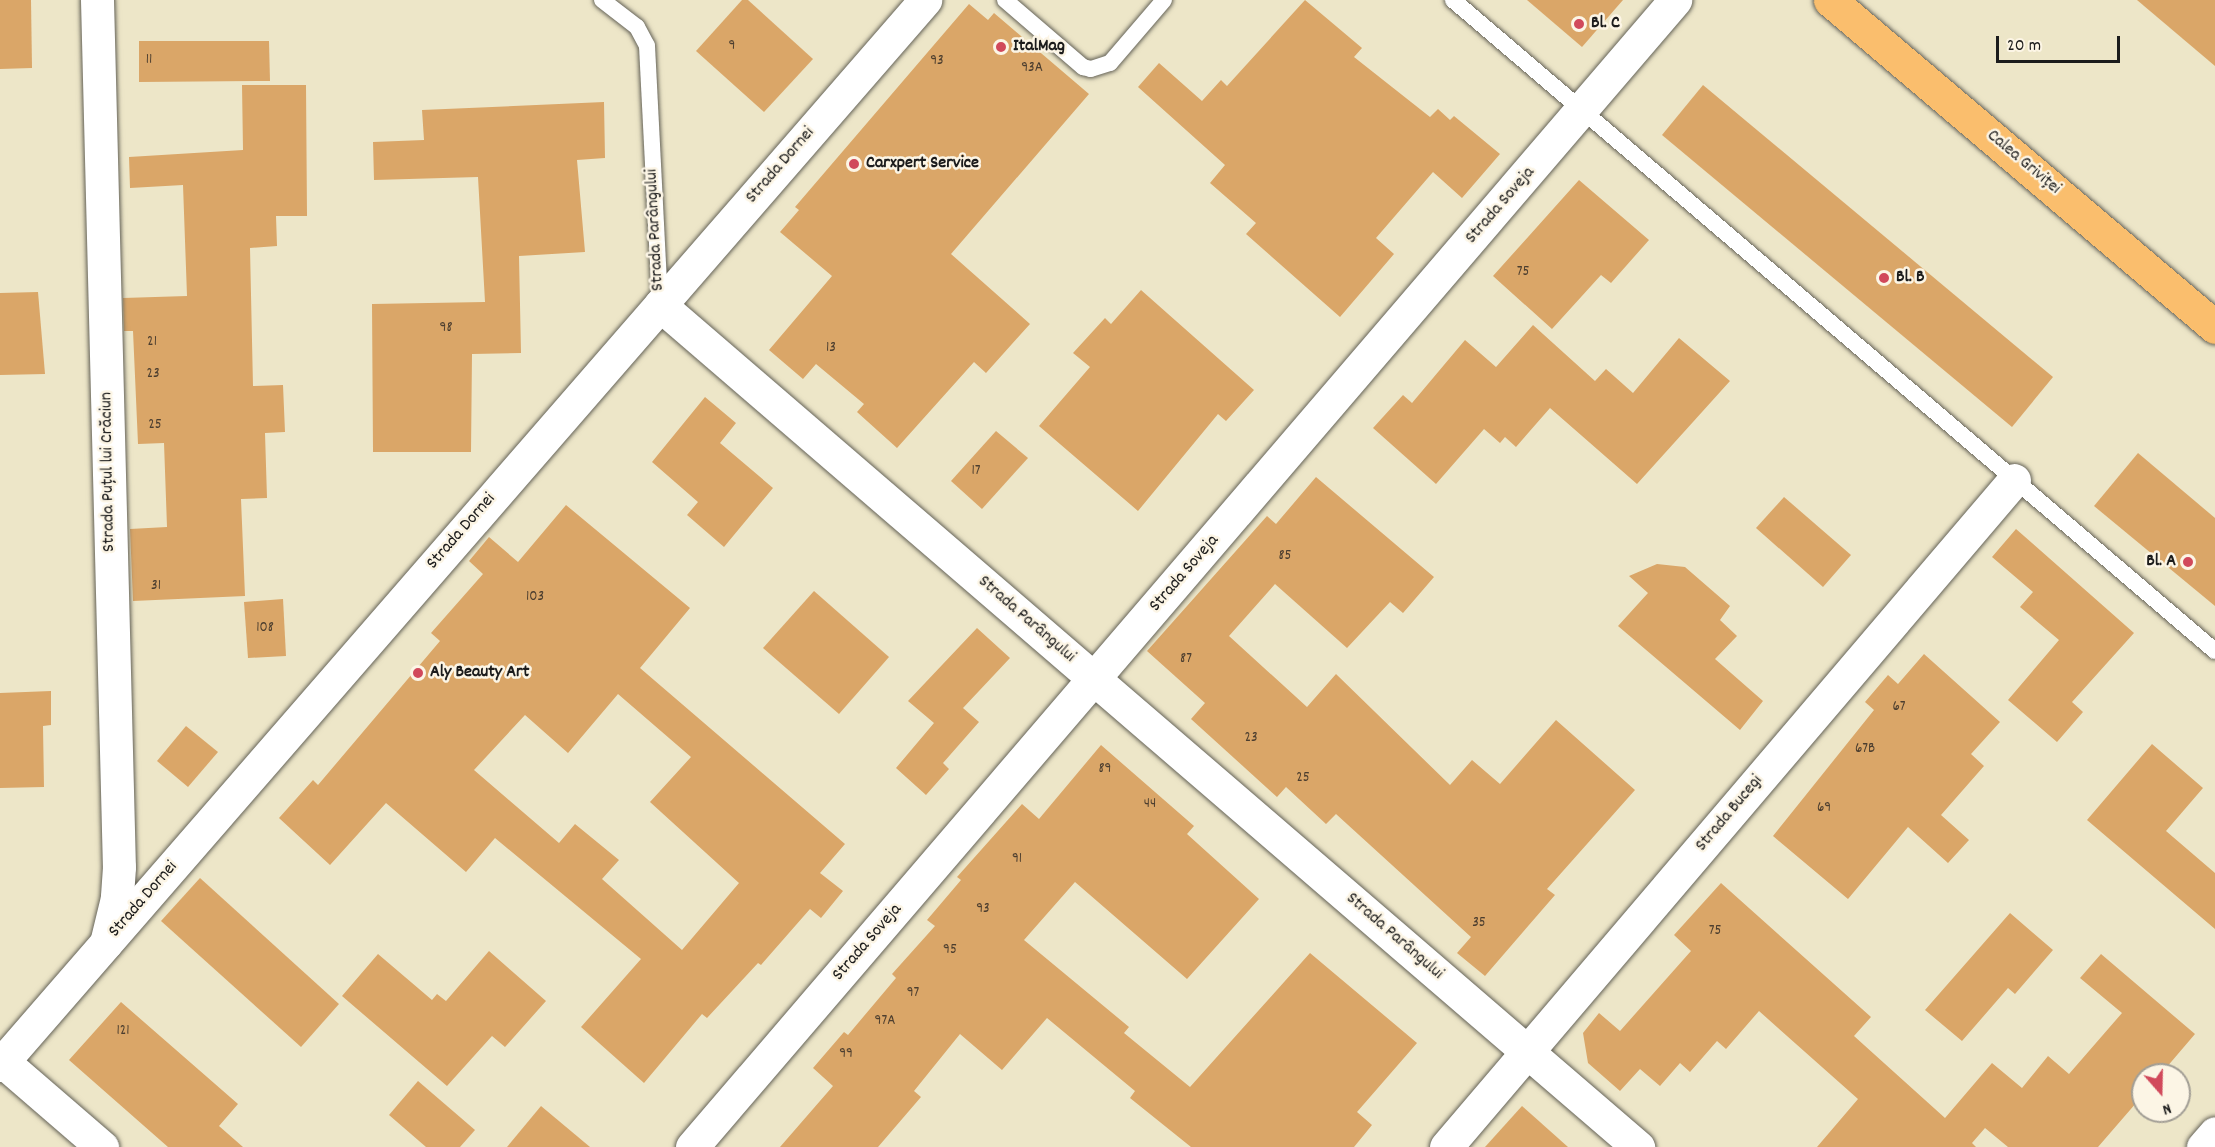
<!DOCTYPE html>
<html>
<head>
<meta charset="utf-8">
<style>
  body { margin:0 }
  #map { position:relative; width:2215px; height:1147px; overflow:hidden; background:#ede6c8; font-family:Dekko,sans-serif }
  div>[style] { position:absolute }
  [style*='--x'] { left:calc(var(--x)*1px); top:calc(var(--y)*1px); width:calc(var(--w)*1px); rotate:calc(var(--a)*1deg) }
  .building>* { inset:0; background:#daa668 }
  .roads { filter:drop-shadow(0 0 2px #656358) drop-shadow(0 0 2px #656358) }
  .service>* { height:16px; margin:-8px; padding:0 8px; transform-origin:8px; border-radius:8px; background:#fff }
  .minor>* { height:33px; margin:-16.5px; padding:0 16.5px; transform-origin:16.5px; border-radius:16.5px; background:#fff }
  .tertiary>* { height:33px; margin:-16.5px; padding:0 16.5px; transform-origin:16.5px; border-radius:16.5px; background:#fff }
  .primary>* { height:33px; margin:-16.5px; padding:0 16.5px; transform-origin:16.5px; border-radius:16.5px; background:#fabe6d }
  .dots>* { width:16px; height:16px; translate:-50% -50%; box-sizing:border-box; border:3px solid #fcf5e5; border-radius:50% }
  span { translate:-50% -50%; white-space:nowrap; text-align:center; line-height:1.15; -webkit-text-stroke:5px #fcf5e5; paint-order:stroke }
  .number-label { font-size:15px; color:#4c3e2f }
  .number-label span { -webkit-text-stroke-width:0 }
  .poi-label { font-size:18px; color:#1c1c1c; font-weight:700 }
  .left { translate:0 -50%; text-align:left }
  .right { translate:-100% -50%; text-align:right }
  .street-label { font-size:18px; color:#1c1c1c }
  .north { position:absolute; left:2131px; top:1063px; width:60px; height:60px; box-sizing:border-box; background:#fcf5e5; border:2px solid #a29e95; border-radius:50%; rotate:160deg; font-size:16px; font-weight:700; line-height:24px; text-align:center; color:#1c1c1c }
  .north::after { content:''; display:block; margin:auto; width:21px; height:27px; background:#d1495b; clip-path:polygon(50% 0,100% 100%,50% 72%,0 100%) }
  .scale { position:absolute; left:1996px; top:36px; width:124px; height:27px; box-sizing:border-box; border:3px solid #1c1c1c; border-top:0; padding-left:8px; font-size:18px; line-height:21px; white-space:nowrap; color:#1c1c1c; -webkit-text-stroke:4px #fcf5e5; paint-order:stroke }
</style>
</head>
<body>
<div id="map">
  <div class="building">
    <i style="clip-path:polygon(0 0,31px 0,32px 68px,0 69px)"></i>
    <i style="clip-path:polygon(742px 0,748px 0,813px 59px,764px 112px,696px 51px)"></i>
    <i style="clip-path:polygon(1305px 0,1362px 48px,1354px 57px,1430px 117px,1438px 109px,1450px 120px,1454px 116px,1500px 154px,1462px 198px,1433px 172px,1376px 238px,1394px 254px,1340px 317px,1246px 234px,1256px 223px,1210px 183px,1225px 165px,1138px 87px,1159px 63px,1202px 101px,1221px 80px,1227px 86px)"></i>
    <i style="clip-path:polygon(1527px 0,1623px 0,1582px 47px)"></i>
    <i style="clip-path:polygon(2137px 0,2215px 0,2215px 66px)"></i>
    <i style="clip-path:polygon(969px 4px,988px 20px,994px 13px,1089px 94px,951px 254px,1030px 324px,986px 373px,974px 362px,897px 448px,857px 412px,864px 404px,816px 364px,803px 379px,769px 350px,832px 276px,780px 232px,799px 210px,795px 207px)"></i>
    <i style="clip-path:polygon(139px 41px,269px 41px,270px 81px,139px 82px)"></i>
    <i style="clip-path:polygon(242px 85px,306px 85px,307px 216px,276px 216px,277px 246px,250px 248px,253px 386px,283px 385px,285px 432px,265px 433px,267px 498px,241px 499px,245px 596px,133px 601px,130px 529px,167px 527px,164px 443px,138px 444px,133px 331px,124px 331px,123px 298px,187px 296px,183px 185px,130px 188px,129px 157px,243px 150px)"></i>
    <i style="clip-path:polygon(1703px 85px,2053px 377px,2012px 427px,1662px 135px)"></i>
    <i style="clip-path:polygon(604px 102px,605px 158px,577px 160px,585px 252px,519px 256px,521px 353px,472px 354px,471px 452px,373px 452px,372px 304px,485px 302px,478px 177px,374px 180px,373px 142px,424px 140px,422px 110px)"></i>
    <i style="clip-path:polygon(1579px 180px,1649px 240px,1611px 283px,1601px 275px,1552px 329px,1493px 276px)"></i>
    <i style="clip-path:polygon(1141px 290px,1254px 390px,1226px 421px,1218px 414px,1138px 511px,1039px 426px,1090px 367px,1073px 353px,1105px 318px,1111px 324px)"></i>
    <i style="clip-path:polygon(38px 292px,45px 374px,0 375px,0 293px)"></i>
    <i style="clip-path:polygon(1533px 325px,1595px 381px,1606px 369px,1633px 393px,1679px 338px,1730px 381px,1637px 484px,1550px 408px,1516px 447px,1505px 437px,1500px 443px,1484px 429px,1436px 484px,1373px 428px,1403px 395px,1412px 403px,1465px 340px,1496px 367px)"></i>
    <i style="clip-path:polygon(705px 397px,736px 423px,720px 443px,773px 488px,724px 547px,687px 515px,698px 502px,652px 462px)"></i>
    <i style="clip-path:polygon(996px 431px,1028px 458px,982px 509px,951px 481px)"></i>
    <i style="clip-path:polygon(2138px 453px,2215px 518px,2215px 606px,2094px 506px)"></i>
    <i style="clip-path:polygon(1316px 477px,1434px 577px,1403px 613px,1390px 602px,1347px 648px,1275px 584px,1229px 636px,1307px 707px,1336px 674px,1450px 785px,1472px 760px,1500px 784px,1556px 720px,1635px 790px,1547px 889px,1555px 895px,1485px 976px,1457px 953px,1471px 937px,1336px 814px,1326px 824px,1286px 787px,1277px 797px,1191px 719px,1205px 703px,1147px 651px,1267px 516px,1276px 524px)"></i>
    <i style="clip-path:polygon(1784px 497px,1851px 555px,1823px 587px,1756px 528px)"></i>
    <i style="clip-path:polygon(evenodd,566px 505px,690px 608px,640px 668px,845px 844px,820px 873px,843px 891px,821px 918px,810px 909px,761px 965px,758px 963px,707px 1018px,702px 1014px,644px 1083px,581px 1027px,641px 959px,495px 838px,466px 872px,386px 803px,330px 865px,279px 818px,313px 780px,318px 785px,440px 641px,431px 633px,483px 574px,469px 561px,489px 537px,518px 562px,566px 505px,618px 694px,691px 757px,650px 802px,739px 883px,682px 950px,602px 879px,619px 860px,575px 824px,559px 843px,474px 770px,525px 715px,568px 753px,618px 694px)"></i>
    <i style="clip-path:polygon(2016px 529px,2134px 633px,2072px 702px,2083px 712px,2057px 742px,2008px 700px,2059px 640px,2020px 607px,2033px 592px,1992px 557px)"></i>
    <i style="clip-path:polygon(1657px 564px,1685px 567px,1730px 606px,1720px 620px,1737px 636px,1715px 659px,1763px 701px,1740px 730px,1618px 626px,1648px 593px,1629px 576px)"></i>
    <i style="clip-path:polygon(814px 591px,889px 657px,839px 714px,763px 648px)"></i>
    <i style="clip-path:polygon(283px 599px,286px 656px,248px 658px,244px 602px)"></i>
    <i style="clip-path:polygon(977px 628px,1010px 658px,963px 708px,979px 722px,943px 763px,949px 769px,926px 795px,896px 768px,934px 723px,908px 701px)"></i>
    <i style="clip-path:polygon(1924px 654px,2000px 722px,1971px 754px,1984px 766px,1941px 815px,1969px 840px,1948px 863px,1908px 827px,1848px 899px,1773px 836px,1874px 710px,1865px 702px,1888px 675px,1898px 684px)"></i>
    <i style="clip-path:polygon(51px 691px,51px 725px,43px 726px,44px 787px,0 788px,0 693px)"></i>
    <i style="clip-path:polygon(186px 726px,218px 752px,188px 787px,157px 761px)"></i>
    <i style="clip-path:polygon(2152px 744px,2203px 788px,2166px 831px,2215px 873px,2215px 929px,2087px 820px)"></i>
    <i style="clip-path:polygon(1101px 745px,1194px 826px,1187px 834px,1259px 899px,1187px 979px,1075px 882px,1024px 940px,1129px 1027px,1124px 1033px,1190px 1087px,1310px 953px,1417px 1043px,1357px 1112px,1372px 1125px,1354px 1147px,1191px 1147px,1130px 1098px,1135px 1091px,1047px 1018px,1002px 1070px,960px 1034px,914px 1091px,921px 1097px,878px 1147px,780px 1147px,833px 1086px,813px 1068px,844px 1032px,848px 1035px,896px 978px,892px 974px,935px 926px,927px 920px,961px 880px,957px 877px,1022px 804px,1039px 819px)"></i>
    <i style="clip-path:polygon(200px 878px,339px 1004px,301px 1047px,161px 921px)"></i>
    <i style="clip-path:polygon(1721px 883px,1871px 1017px,1854px 1036px,1945px 1118px,1992px 1063px,2022px 1088px,2048px 1056px,2069px 1074px,2122px 1013px,2080px 978px,2101px 954px,2195px 1034px,2160px 1075px,2143px 1075px,2143px 1095px,2098px 1147px,2008px 1147px,1985px 1128px,1972px 1143px,1976px 1147px,1817px 1147px,1858px 1099px,1759px 1011px,1726px 1049px,1717px 1041px,1690px 1072px,1680px 1063px,1660px 1086px,1640px 1069px,1620px 1091px,1588px 1063px,1583px 1033px,1599px 1013px,1620px 1031px,1691px 951px,1674px 935px)"></i>
    <i style="clip-path:polygon(2010px 913px,2053px 950px,2015px 994px,2008px 988px,1962px 1041px,1925px 1010px)"></i>
    <i style="clip-path:polygon(489px 951px,546px 1001px,505px 1047px,492px 1036px,447px 1086px,342px 996px,378px 954px,432px 1000px,437px 994px,446px 1001px)"></i>
    <i style="clip-path:polygon(121px 1002px,238px 1104px,219px 1126px,243px 1147px,168px 1147px,69px 1060px)"></i>
    <i style="clip-path:polygon(418px 1081px,475px 1130px,460px 1147px,426px 1147px,389px 1115px)"></i>
    <i style="clip-path:polygon(541px 1106px,590px 1147px,507px 1147px)"></i>
    <i style="clip-path:polygon(1522px 1106px,1568px 1147px,1485px 1147px)"></i>
  </div>
  <div class="roads">
    <div class="service">
      <i style="--x:602;--y:0;--w:44;--a:37.6"></i>
      <i style="--x:637;--y:27;--w:21;--a:62"></i>
      <i style="--x:647;--y:46;--w:258;--a:87.1"></i>
      <i style="--x:1005;--y:0;--w:103;--a:40.7"></i>
      <i style="--x:1083;--y:67;--w:8;--a:14"></i>
      <i style="--x:1091;--y:69;--w:20;--a:-18"></i>
      <i style="--x:1110;--y:63;--w:83;--a:-49.4"></i>
      <i style="--x:1453;--y:0;--w:1002;--a:40.51"></i>
    </div>
    <div class="minor">
      <i style="--x:97;--y:0;--w:867;--a:88.55"></i>
      <i style="--x:119;--y:867;--w:31;--a:94"></i>
      <i style="--x:117;--y:898;--w:46;--a:103.7"></i>
      <i style="--x:660;--y:305;--w:1291;--a:40.73"></i>
      <i style="--x:0;--y:1059;--w:135;--a:40.8"></i>
      <i style="--x:1446;--y:1147;--w:876;--a:-49.58"></i>
      <i style="--x:2203;--y:1147;--w:18;--a:-49"></i>
    </div>
    <div class="tertiary">
      <i style="--x:0;--y:1065;--w:1411;--a:-49.02"></i>
      <i style="--x:692;--y:1147;--w:1511;--a:-49.4"></i>
    </div>
    <div class="primary">
      <i style="--x:1830;--y:0;--w:505;--a:40.34"></i>
    </div>
  </div>
  <div class="dots">
    <i style="left:1579px;top:24px;background:#d1495b"></i>
    <i style="left:1001px;top:47px;background:#d1495b"></i>
    <i style="left:854px;top:164px;background:#d1495b"></i>
    <i style="left:1884px;top:278px;background:#d1495b"></i>
    <i style="left:2188px;top:562px;background:#d1495b"></i>
    <i style="left:418px;top:673px;background:#d1495b"></i>
  </div>
  <div class="number-label">
    <span style="left:732px;top:47px">9</span>
    <span style="left:149px;top:61px">11</span>
    <span style="left:937px;top:62px">93</span>
    <span style="left:1032px;top:69px">93A</span>
    <span style="left:1523px;top:273px">75</span>
    <span style="left:446px;top:329px">98</span>
    <span style="left:152px;top:343px">21</span>
    <span style="left:831px;top:349px">13</span>
    <span style="left:153px;top:375px">23</span>
    <span style="left:155px;top:426px">25</span>
    <span style="left:976px;top:472px">17</span>
    <span style="left:1285px;top:557px">85</span>
    <span style="left:156px;top:587px">31</span>
    <span style="left:535px;top:598px">103</span>
    <span style="left:265px;top:629px">108</span>
    <span style="left:1186px;top:660px">87</span>
    <span style="left:1899px;top:708px">67</span>
    <span style="left:1251px;top:739px">23</span>
    <span style="left:1865px;top:750px">67B</span>
    <span style="left:1105px;top:770px">89</span>
    <span style="left:1303px;top:779px">25</span>
    <span style="left:1150px;top:805px">44</span>
    <span style="left:1824px;top:809px">69</span>
    <span style="left:1017px;top:860px">91</span>
    <span style="left:983px;top:910px">93</span>
    <span style="left:1479px;top:924px">35</span>
    <span style="left:1715px;top:932px">75</span>
    <span style="left:950px;top:951px">95</span>
    <span style="left:913px;top:994px">97</span>
    <span style="left:885px;top:1022px">97A</span>
    <span style="left:123px;top:1032px">121</span>
    <span style="left:846px;top:1055px">99</span>
  </div>
  <div class="poi-label">
    <span class="left" style="left:1591px;top:24px">Bl. C</span>
    <span class="left" style="left:1013px;top:47px">ItalMag</span>
    <span class="left" style="left:866px;top:164px">Carxpert Service</span>
    <span class="left" style="left:1896px;top:278px">Bl. B</span>
    <span class="right" style="left:2176px;top:562px">Bl. A</span>
    <span class="left" style="left:430px;top:673px">Aly Beauty Art</span>
  </div>
  <div class="street-label">
    <span style="left:2023px;top:163px;rotate:40deg">Calea Griviței</span>
    <span style="left:781px;top:166px;rotate:-49deg">Strada Dornei</span>
    <span style="left:1501px;top:206px;rotate:-49deg">Strada Soveja</span>
    <span style="left:656px;top:230px;rotate:-93deg">Strada Parângului</span>
    <span style="left:109px;top:472px;rotate:-91deg">Strada Puțul lui Crăciun</span>
    <span style="left:462px;top:532px;rotate:-49deg">Strada Dornei</span>
    <span style="left:1185px;top:574px;rotate:-49deg">Strada Soveja</span>
    <span style="left:1026px;top:620px;rotate:41deg">Strada Parângului</span>
    <span style="left:1730px;top:814px;rotate:-50deg">Strada Bucegi</span>
    <span style="left:144px;top:900px;rotate:-49deg">Strada Dornei</span>
    <span style="left:1394px;top:937px;rotate:41deg">Strada Parângului</span>
    <span style="left:868px;top:943px;rotate:-49deg">Strada Soveja</span>
  </div>
  <div class="north">N</div>
  <div class="scale">20 m</div>
</div>
</body>
</html>
